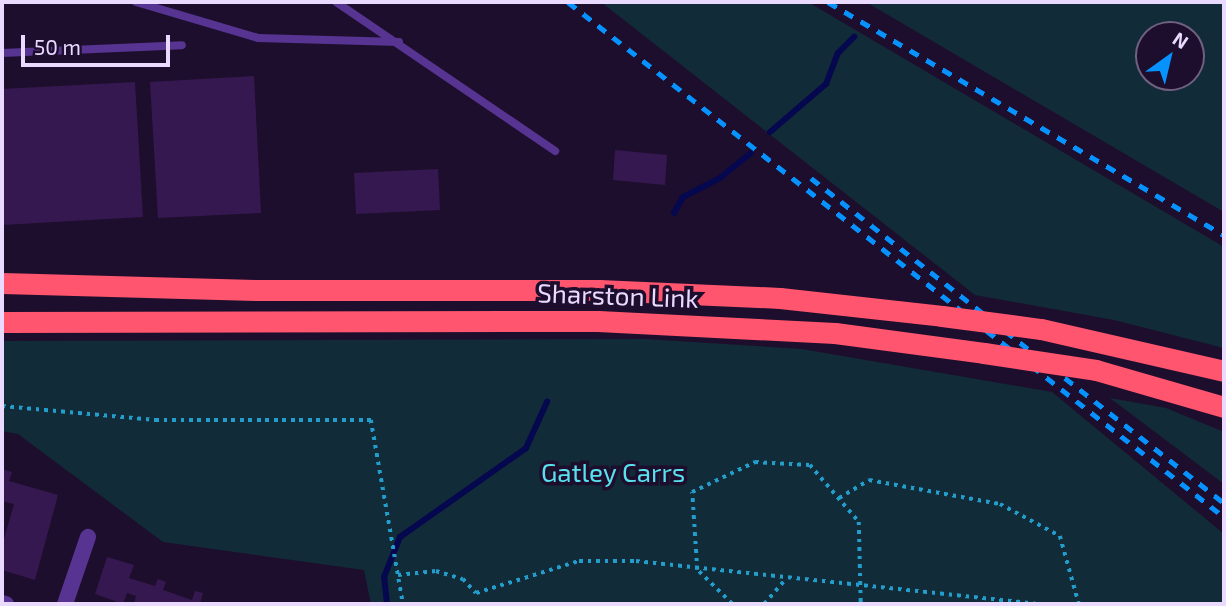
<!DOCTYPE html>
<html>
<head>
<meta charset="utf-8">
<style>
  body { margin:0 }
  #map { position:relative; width:1226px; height:606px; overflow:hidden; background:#1e0e2d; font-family:"Exo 2",sans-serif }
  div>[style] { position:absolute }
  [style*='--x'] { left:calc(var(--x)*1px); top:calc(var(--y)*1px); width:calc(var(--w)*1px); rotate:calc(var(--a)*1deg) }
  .green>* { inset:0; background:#112c38 }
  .stream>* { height:6px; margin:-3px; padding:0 3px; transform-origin:3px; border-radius:3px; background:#05074f }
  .building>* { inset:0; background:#361850 }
  .path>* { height:3.5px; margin-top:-1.75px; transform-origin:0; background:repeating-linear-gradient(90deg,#239dcb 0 3.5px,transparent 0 8.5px) }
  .lane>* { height:8px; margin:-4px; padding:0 4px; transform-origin:4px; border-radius:4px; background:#573491 }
  .street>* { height:16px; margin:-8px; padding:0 8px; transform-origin:8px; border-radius:8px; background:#573491 }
  .highway>* { height:21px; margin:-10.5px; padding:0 10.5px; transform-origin:10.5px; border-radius:10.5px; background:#ff556e }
  .rail>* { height:5px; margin-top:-2.5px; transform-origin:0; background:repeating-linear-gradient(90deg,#0693ff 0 10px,transparent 0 19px) }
  .highway-bridge>* { height:21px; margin:-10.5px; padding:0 10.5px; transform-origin:10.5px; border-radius:10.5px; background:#ff556e }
  span { translate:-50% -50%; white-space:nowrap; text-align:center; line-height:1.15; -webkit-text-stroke:7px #1e0e2d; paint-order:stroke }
  .street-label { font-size:26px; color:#ebdaff }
  .park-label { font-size:26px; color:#58e1ed }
  .frame { position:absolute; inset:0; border:4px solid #ebdaff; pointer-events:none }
  .north { position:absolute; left:1135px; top:21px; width:70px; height:70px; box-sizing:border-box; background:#1e0e2d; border:2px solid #706081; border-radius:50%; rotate:34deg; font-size:19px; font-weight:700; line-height:28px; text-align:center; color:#ebdaff }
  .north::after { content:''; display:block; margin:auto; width:24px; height:32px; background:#0693ff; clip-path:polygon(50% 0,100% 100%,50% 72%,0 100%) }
  .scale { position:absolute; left:21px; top:35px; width:149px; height:32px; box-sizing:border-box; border:4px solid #ebdaff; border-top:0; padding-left:9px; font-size:21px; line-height:24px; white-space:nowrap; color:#ebdaff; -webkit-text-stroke:5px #1e0e2d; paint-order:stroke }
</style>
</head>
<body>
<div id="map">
  <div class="green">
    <i style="clip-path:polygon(601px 2px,808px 2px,1224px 247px,1224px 348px,1114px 320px,975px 295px)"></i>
    <i style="clip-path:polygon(evenodd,866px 2px,1224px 2px,1224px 212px,866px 2px,1191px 35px,1191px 77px,1149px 77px,1149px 35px,1191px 35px)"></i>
    <i style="clip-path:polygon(645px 339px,802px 349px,1052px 392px,1224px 534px,1224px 604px,371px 604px,364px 570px,163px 542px,18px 434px,2px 431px,2px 341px)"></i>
    <i style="clip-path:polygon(1110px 398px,1166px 408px,1224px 432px,1224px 484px)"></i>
  </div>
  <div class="stream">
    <i style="--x:770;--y:132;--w:74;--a:-40.6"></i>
    <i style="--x:826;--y:84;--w:33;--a:-69"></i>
    <i style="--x:838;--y:53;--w:23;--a:-45"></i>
    <i style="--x:674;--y:213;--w:18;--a:-61"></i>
    <i style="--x:683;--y:197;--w:42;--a:-27.2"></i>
    <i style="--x:720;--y:178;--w:40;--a:-39"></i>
    <i style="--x:387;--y:604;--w:27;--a:-96"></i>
    <i style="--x:384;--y:577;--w:43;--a:-68.2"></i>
    <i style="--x:400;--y:537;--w:154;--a:-35.2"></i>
    <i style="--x:526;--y:448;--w:51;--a:-65.5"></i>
  </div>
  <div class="building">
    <i style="clip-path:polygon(254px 76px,261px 213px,158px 218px,150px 82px)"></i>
    <i style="clip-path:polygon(135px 82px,143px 217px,2px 225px,2px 89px)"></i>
    <i style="clip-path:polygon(615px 150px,667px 155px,665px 185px,613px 180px)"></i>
    <i style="clip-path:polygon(438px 169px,440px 210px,356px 214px,354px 173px)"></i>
    <i style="clip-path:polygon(2px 469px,12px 472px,9px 481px,58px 495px,35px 580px,2px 570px,2px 546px,14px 504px,2px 501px)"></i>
    <i style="clip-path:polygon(107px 557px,134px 565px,129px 578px,155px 586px,158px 579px,166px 582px,163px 590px,192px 600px,195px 591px,203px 593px,200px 604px,134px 604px,136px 596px,127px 593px,123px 604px,95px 594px)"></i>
  </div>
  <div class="path">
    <i style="--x:2;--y:406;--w:154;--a:5.2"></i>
    <i style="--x:155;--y:420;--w:216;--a:0"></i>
    <i style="--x:371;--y:420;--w:187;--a:80.1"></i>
    <i style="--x:839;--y:498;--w:35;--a:-31"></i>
    <i style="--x:869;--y:480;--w:133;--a:10.4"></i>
    <i style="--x:1000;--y:504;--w:68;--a:28.1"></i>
    <i style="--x:1060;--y:536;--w:71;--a:74.4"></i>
    <i style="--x:398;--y:575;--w:38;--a:-6"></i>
    <i style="--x:436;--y:571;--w:28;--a:17"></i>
    <i style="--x:463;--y:579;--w:19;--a:47"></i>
    <i style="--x:476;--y:593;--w:108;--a:-17.3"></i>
    <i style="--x:579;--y:561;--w:57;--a:0"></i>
    <i style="--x:636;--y:561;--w:402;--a:6.1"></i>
    <i style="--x:732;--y:604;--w:49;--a:-135.8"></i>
    <i style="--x:697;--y:570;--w:78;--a:-93.7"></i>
    <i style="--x:692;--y:492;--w:70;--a:-25.5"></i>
    <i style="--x:755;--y:462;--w:55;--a:3.1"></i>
    <i style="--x:810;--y:465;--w:75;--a:49.3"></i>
    <i style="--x:859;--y:522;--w:82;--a:88.6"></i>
    <i style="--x:764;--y:604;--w:33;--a:-49"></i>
  </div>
  <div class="lane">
    <i style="--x:136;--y:2;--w:127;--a:16.4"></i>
    <i style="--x:258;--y:38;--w:141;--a:1.6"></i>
    <i style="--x:336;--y:2;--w:265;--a:34.2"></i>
    <i style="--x:2;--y:53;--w:180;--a:-2.5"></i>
  </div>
  <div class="street">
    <i style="--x:2;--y:603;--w:4;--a:14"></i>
    <i style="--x:65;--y:604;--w:71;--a:-71.1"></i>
  </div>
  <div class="highway">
    <i style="--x:2;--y:283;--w:253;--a:1.6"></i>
    <i style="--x:255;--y:290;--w:344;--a:0"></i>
    <i style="--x:599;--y:290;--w:181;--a:2.5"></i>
    <i style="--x:780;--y:298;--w:163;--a:6.3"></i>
    <i style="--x:2;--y:322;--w:596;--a:-0.1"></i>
    <i style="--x:598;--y:321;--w:237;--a:2.9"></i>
    <i style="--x:835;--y:333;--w:150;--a:7.6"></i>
    <i style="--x:1041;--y:329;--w:188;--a:12.9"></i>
    <i style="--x:1096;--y:370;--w:133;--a:16.1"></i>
  </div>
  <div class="rail">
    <i style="--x:568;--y:2;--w:834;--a:38.13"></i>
    <i style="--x:828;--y:2;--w:459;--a:30.5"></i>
    <i style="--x:811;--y:178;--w:526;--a:38.2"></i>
  </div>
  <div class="highway-bridge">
    <i style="--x:942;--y:316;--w:100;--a:7.5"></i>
    <i style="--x:984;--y:353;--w:113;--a:8.6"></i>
  </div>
  <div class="street-label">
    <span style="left:618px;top:295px;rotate:2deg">Sharston Link</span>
  </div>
  <div class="park-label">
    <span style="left:613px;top:472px">Gatley Carrs</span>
  </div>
  <div class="frame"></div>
  <div class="north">N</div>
  <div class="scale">50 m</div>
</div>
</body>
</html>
